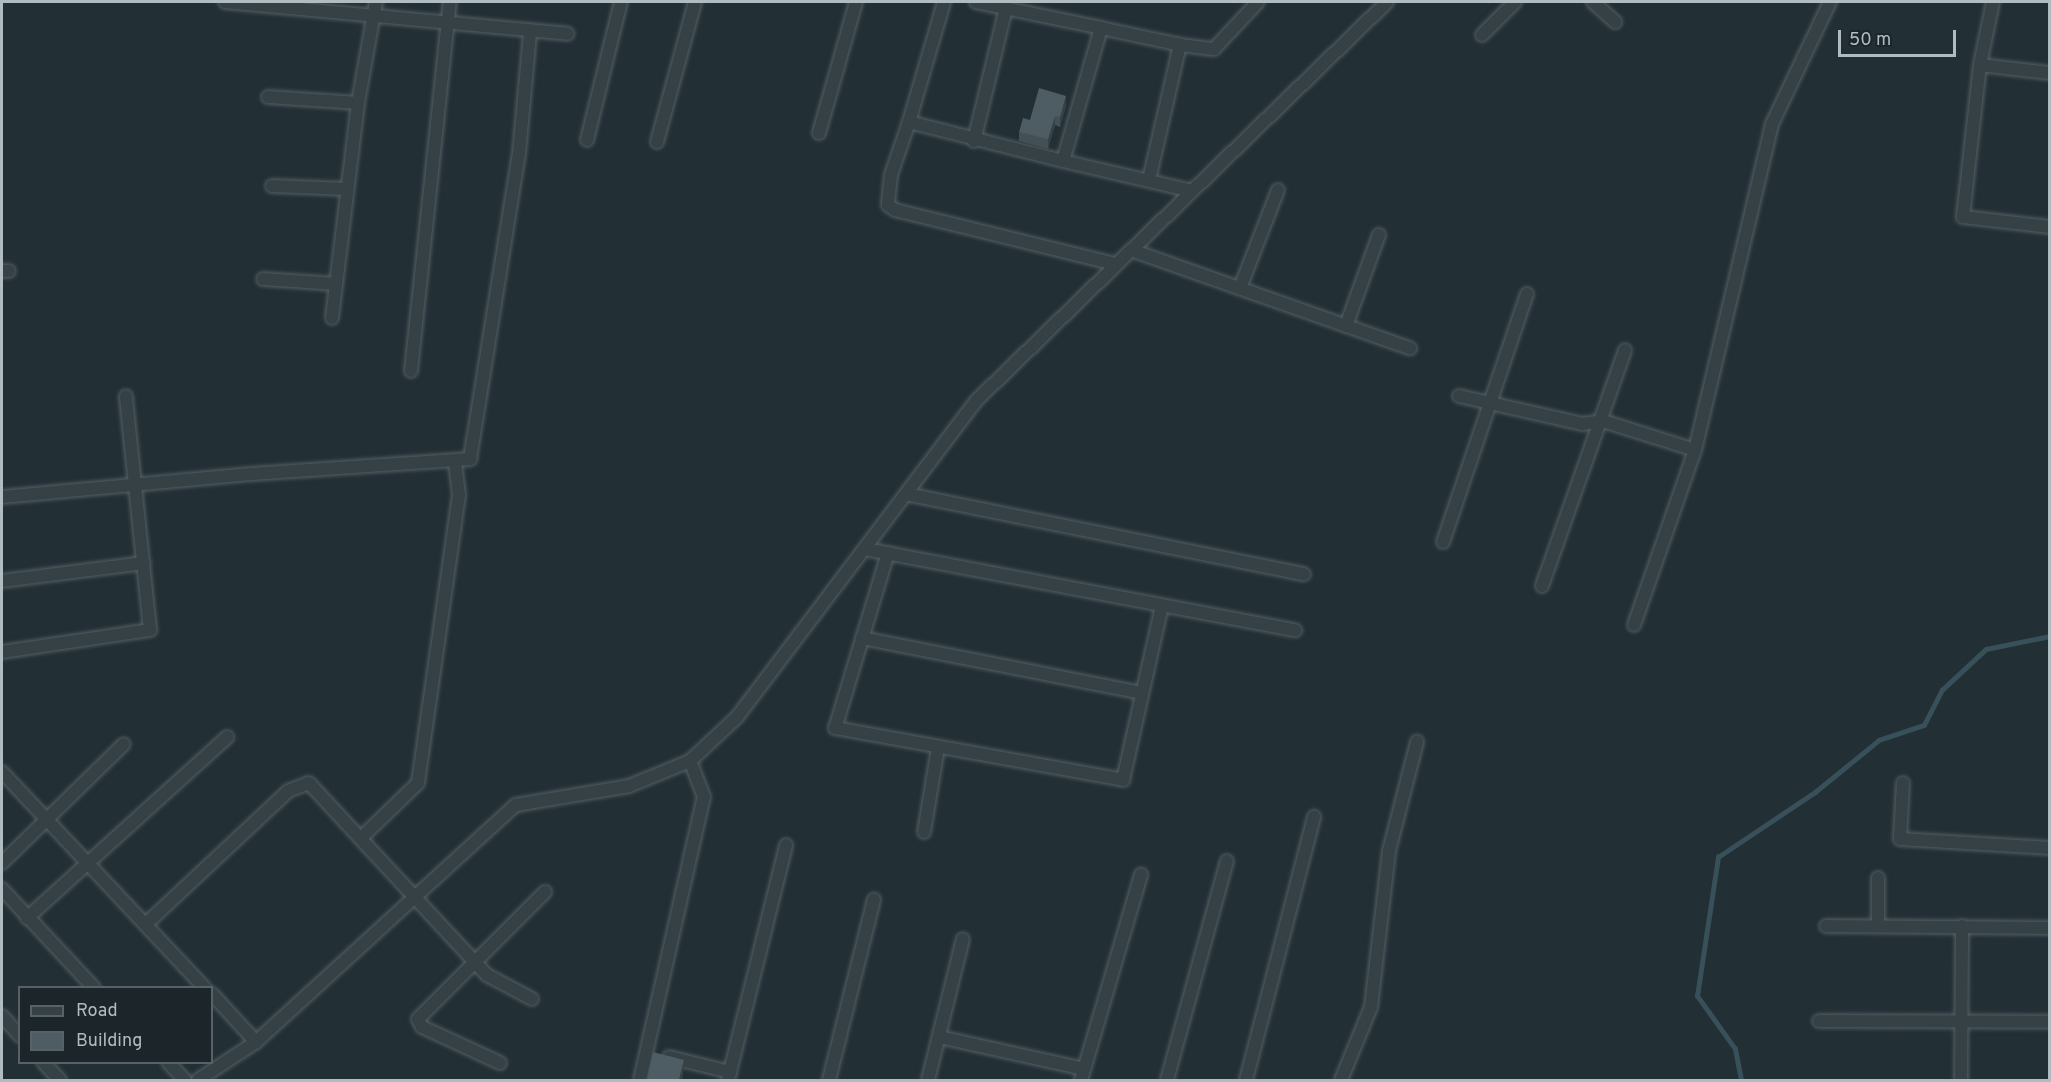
<!DOCTYPE html>
<html>
<head>
<meta charset="utf-8">
<style>
  body { margin:0 }
  #map { position:relative; width:2051px; height:1082px; overflow:hidden; background:#222f35; font-family:Overpass,sans-serif }
  div>[style] { position:absolute }
  [style*='--x'] { left:calc(var(--x)*1px); top:calc(var(--y)*1px); width:calc(var(--w)*1px); rotate:calc(var(--a)*1deg) }
  .stream>* { height:4.5px; margin:-2.25px; padding:0 2.25px; transform-origin:2.25px; border-radius:2.25px; background:#38505a }
  .roads { filter:drop-shadow(0 0 2px #535f63) drop-shadow(0 0 2px #535f63) }
  .street>* { height:12px; margin:-6px; padding:0 6px; transform-origin:6px; border-radius:6px; background:#364145 }
  .wall>* { inset:0; background:#435055 }
  .shaded-wall>* { inset:0; background:#374145 }
  .building>* { inset:0; background:#4e5d63 }
  span { translate:-50% -50%; white-space:nowrap; text-align:center; line-height:1.15; -webkit-text-stroke:4.5px #1b252a; paint-order:stroke }
  .frame { position:absolute; inset:0; border:3px solid #b0bcc2; pointer-events:none }
  .legend { position:absolute; left:18px; top:986px; width:195px; height:78px; box-sizing:border-box; background:#1b252a; border:2px solid #576167; margin:0; padding:8px 10px; list-style:none; font-size:18px; color:#b0bcc2 }
  .legend li { display:flex; align-items:center; gap:12px; height:30px }
  .legend b { width:30px; border:2px solid #576167 }
  .scale { position:absolute; left:1838px; top:30px; width:118px; height:27px; box-sizing:border-box; border:3px solid #b0bcc2; border-top:0; padding-left:8px; font-size:18px; line-height:21px; white-space:nowrap; color:#b0bcc2; -webkit-text-stroke:4px #1b252a; paint-order:stroke }
</style>
</head>
<body>
<div id="map">
  <div class="stream">
    <i style="--x:1741;--y:1080;--w:32;--a:-101"></i>
    <i style="--x:1735;--y:1049;--w:65;--a:-125.6"></i>
    <i style="--x:1697;--y:996;--w:141;--a:-81.4"></i>
    <i style="--x:1718;--y:857;--w:117;--a:-33.8"></i>
    <i style="--x:1815;--y:792;--w:82;--a:-39.1"></i>
    <i style="--x:1879;--y:740;--w:47;--a:-18.4"></i>
    <i style="--x:1924;--y:725;--w:39;--a:-63"></i>
    <i style="--x:1942;--y:690;--w:60;--a:-43"></i>
    <i style="--x:1986;--y:649;--w:65;--a:-11.5"></i>
  </div>
  <div class="roads">
    <div class="street">
      <i style="--x:225;--y:2;--w:344;--a:5.3"></i>
      <i style="--x:976;--y:2;--w:128;--a:11.7"></i>
      <i style="--x:1101;--y:28;--w:138;--a:105.9"></i>
      <i style="--x:1063;--y:161;--w:159;--a:-165.8"></i>
      <i style="--x:909;--y:122;--w:56;--a:108.8"></i>
      <i style="--x:891;--y:175;--w:30;--a:96"></i>
      <i style="--x:888;--y:205;--w:9;--a:36"></i>
      <i style="--x:895;--y:210;--w:227;--a:13.8"></i>
      <i style="--x:1593;--y:2;--w:30;--a:42"></i>
      <i style="--x:1993;--y:2;--w:64;--a:101.7"></i>
      <i style="--x:1980;--y:65;--w:70;--a:6.5"></i>
      <i style="--x:1101;--y:28;--w:81;--a:12.1"></i>
      <i style="--x:1482;--y:35;--w:47;--a:-45"></i>
      <i style="--x:1980;--y:65;--w:153;--a:96.4"></i>
      <i style="--x:1963;--y:217;--w:88;--a:6.6"></i>
      <i style="--x:268;--y:97;--w:90;--a:3.8"></i>
      <i style="--x:909;--y:122;--w:125;--a:-73.7"></i>
      <i style="--x:819;--y:133;--w:136;--a:-74.2"></i>
      <i style="--x:587;--y:140;--w:142;--a:-76.2"></i>
      <i style="--x:974;--y:141;--w:137;--a:-76.5"></i>
      <i style="--x:657;--y:142;--w:145;--a:-74.8"></i>
      <i style="--x:1063;--y:161;--w:132;--a:13.1"></i>
      <i style="--x:1149;--y:180;--w:139;--a:-77.1"></i>
      <i style="--x:1180;--y:45;--w:34;--a:7"></i>
      <i style="--x:1214;--y:49;--w:64;--a:-46.9"></i>
      <i style="--x:272;--y:186;--w:75;--a:2.3"></i>
      <i style="--x:1131;--y:250;--w:296;--a:19.4"></i>
      <i style="--x:2;--y:271;--w:7;--a:0"></i>
      <i style="--x:263;--y:279;--w:73;--a:3.9"></i>
      <i style="--x:1240;--y:288;--w:105;--a:-68.8"></i>
      <i style="--x:332;--y:318;--w:217;--a:-83.1"></i>
      <i style="--x:358;--y:103;--w:103;--a:-79.9"></i>
      <i style="--x:1346;--y:326;--w:97;--a:-70.1"></i>
      <i style="--x:411;--y:371;--w:371;--a:-84"></i>
      <i style="--x:1459;--y:396;--w:126;--a:12.8"></i>
      <i style="--x:1582;--y:424;--w:21;--a:-8"></i>
      <i style="--x:1603;--y:421;--w:96;--a:17.5"></i>
      <i style="--x:906;--y:494;--w:406;--a:11.4"></i>
      <i style="--x:2;--y:497;--w:250;--a:-5.3"></i>
      <i style="--x:251;--y:474;--w:220;--a:-3.9"></i>
      <i style="--x:470;--y:459;--w:309;--a:-80.9"></i>
      <i style="--x:519;--y:154;--w:122;--a:-84.8"></i>
      <i style="--x:1443;--y:542;--w:262;--a:-71.3"></i>
      <i style="--x:865;--y:549;--w:438;--a:10.7"></i>
      <i style="--x:888;--y:553;--w:183;--a:106.8"></i>
      <i style="--x:835;--y:728;--w:293;--a:10.2"></i>
      <i style="--x:1123;--y:780;--w:179;--a:-77.4"></i>
      <i style="--x:2;--y:581;--w:143;--a:-7.2"></i>
      <i style="--x:1542;--y:586;--w:250;--a:-70.6"></i>
      <i style="--x:1634;--y:625;--w:185;--a:-70.8"></i>
      <i style="--x:1695;--y:450;--w:335;--a:-76.7"></i>
      <i style="--x:1772;--y:124;--w:135;--a:-64.6"></i>
      <i style="--x:862;--y:638;--w:285;--a:11.1"></i>
      <i style="--x:2;--y:652;--w:150;--a:-8.5"></i>
      <i style="--x:150;--y:630;--w:235;--a:-95.9"></i>
      <i style="--x:2;--y:772;--w:296;--a:46.8"></i>
      <i style="--x:1903;--y:783;--w:56;--a:93.1"></i>
      <i style="--x:1900;--y:839;--w:150;--a:3.4"></i>
      <i style="--x:924;--y:832;--w:86;--a:-80.6"></i>
      <i style="--x:362;--y:837;--w:78;--a:-44"></i>
      <i style="--x:418;--y:783;--w:291;--a:-81.9"></i>
      <i style="--x:459;--y:495;--w:35;--a:-97"></i>
      <i style="--x:2;--y:863;--w:170;--a:-44.3"></i>
      <i style="--x:2;--y:889;--w:135;--a:47.1"></i>
      <i style="--x:27;--y:918;--w:270;--a:-42.1"></i>
      <i style="--x:146;--y:924;--w:195;--a:-43.1"></i>
      <i style="--x:288;--y:791;--w:22;--a:-21"></i>
      <i style="--x:309;--y:783;--w:262;--a:47.2"></i>
      <i style="--x:487;--y:975;--w:51;--a:28.1"></i>
      <i style="--x:1826;--y:926;--w:224;--a:0.5"></i>
      <i style="--x:1878;--y:926;--w:48;--a:-90"></i>
      <i style="--x:212;--y:994;--w:65;--a:47.5"></i>
      <i style="--x:2;--y:1016;--w:27;--a:48"></i>
      <i style="--x:1819;--y:1021;--w:231;--a:0.2"></i>
      <i style="--x:939;--y:1037;--w:148;--a:12.4"></i>
      <i style="--x:669;--y:1057;--w:63;--a:13.8"></i>
      <i style="--x:43;--y:1062;--w:25;--a:47"></i>
      <i style="--x:168;--y:1062;--w:25;--a:47"></i>
      <i style="--x:500;--y:1063;--w:86;--a:-155.2"></i>
      <i style="--x:422;--y:1027;--w:9;--a:-117"></i>
      <i style="--x:418;--y:1019;--w:180;--a:-45"></i>
      <i style="--x:198;--y:1080;--w:69;--a:-33.2"></i>
      <i style="--x:256;--y:1042;--w:352;--a:-42.4"></i>
      <i style="--x:516;--y:805;--w:115;--a:-9.5"></i>
      <i style="--x:629;--y:786;--w:66;--a:-22.3"></i>
      <i style="--x:690;--y:761;--w:64;--a:-43.1"></i>
      <i style="--x:737;--y:717;--w:396;--a:-52.9"></i>
      <i style="--x:976;--y:401;--w:573;--a:-44.15"></i>
      <i style="--x:640;--y:1080;--w:290;--a:-77.3"></i>
      <i style="--x:704;--y:797;--w:39;--a:-111"></i>
      <i style="--x:728;--y:1080;--w:242;--a:-76.1"></i>
      <i style="--x:829;--y:1080;--w:186;--a:-76"></i>
      <i style="--x:928;--y:1080;--w:145;--a:-76.1"></i>
      <i style="--x:1081;--y:1080;--w:214;--a:-73.7"></i>
      <i style="--x:1167;--y:1080;--w:227;--a:-74.7"></i>
      <i style="--x:1246;--y:1080;--w:272;--a:-75.5"></i>
      <i style="--x:1341;--y:1080;--w:79;--a:-67.7"></i>
      <i style="--x:1371;--y:1007;--w:157;--a:-83.4"></i>
      <i style="--x:1389;--y:851;--w:113;--a:-75.6"></i>
      <i style="--x:1961;--y:1080;--w:154;--a:-89.6"></i>
    </div>
  </div>
  <div class="wall">
    <i style="clip-path:polygon(1066px 106px,1060px 127px,1055px 125px,1048px 149px,1019px 141px,1019px 132px)"></i>
  </div>
  <div class="shaded-wall">
    <i style="clip-path:polygon(1066px 96px,1066px 106px,1060px 127px,1060px 117px)"></i>
    <i style="clip-path:polygon(1055px 116px,1055px 125px,1048px 149px,1048px 139px)"></i>
    <i style="clip-path:polygon(684px 1060px,684px 1069px,682px 1080px,679px 1080px)"></i>
  </div>
  <div class="building">
    <i style="clip-path:polygon(1039px 88px,1066px 96px,1060px 117px,1055px 116px,1048px 139px,1019px 132px,1023px 118px,1030px 120px)"></i>
    <i style="clip-path:polygon(653px 1052px,684px 1060px,679px 1080px,647px 1080px)"></i>
  </div>
  <div class="frame"></div>
  <ul class="legend">
  <li><b style="height:8px;background:#364145"></b>Road</li>
  <li><b style="height:16px;background:#4e5d63"></b>Building</li>
  </ul>
  <div class="scale">50 m</div>
</div>
</body>
</html>
